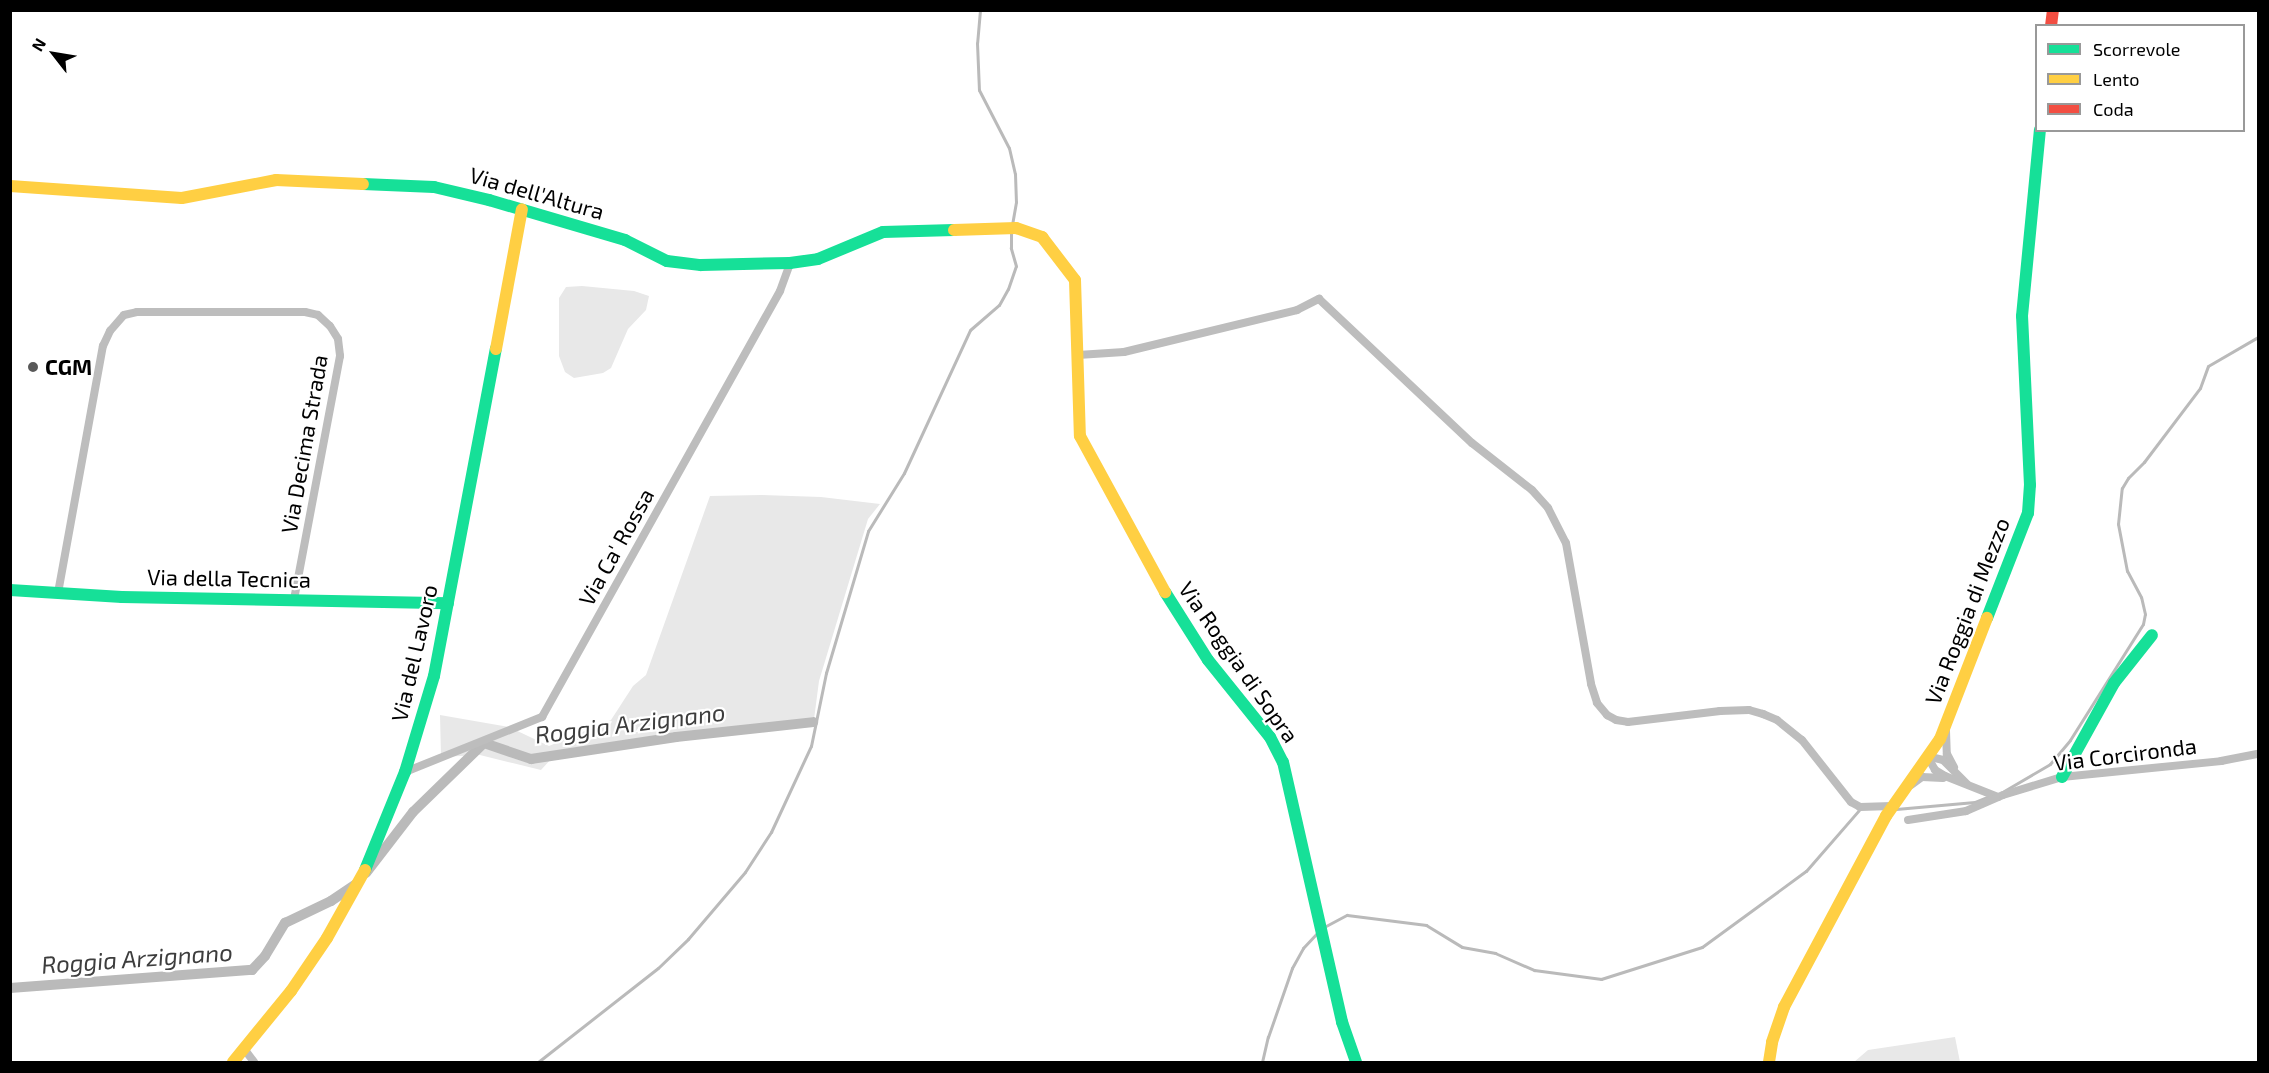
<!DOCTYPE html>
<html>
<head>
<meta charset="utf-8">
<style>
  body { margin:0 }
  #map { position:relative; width:2269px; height:1073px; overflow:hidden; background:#fff; font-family:"Exo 2",sans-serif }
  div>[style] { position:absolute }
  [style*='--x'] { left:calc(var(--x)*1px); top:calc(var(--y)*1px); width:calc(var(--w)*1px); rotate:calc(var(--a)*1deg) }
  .green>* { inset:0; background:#e8e8e8 }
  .stream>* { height:3px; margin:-1.5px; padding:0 1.5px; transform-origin:1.5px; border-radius:1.5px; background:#bababa }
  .canal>* { height:10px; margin:-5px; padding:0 5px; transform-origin:5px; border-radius:5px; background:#bababa }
  .street>* { height:8px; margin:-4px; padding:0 4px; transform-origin:4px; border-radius:4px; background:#bdbdbd }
  .fast>* { height:12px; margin:-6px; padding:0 6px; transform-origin:6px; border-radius:6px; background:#16e098 }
  .slow>* { height:12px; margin:-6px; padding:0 6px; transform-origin:6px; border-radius:6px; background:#ffcf43 }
  .jam>* { height:12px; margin:-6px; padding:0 6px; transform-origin:6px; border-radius:6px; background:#f24e42 }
  .dots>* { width:16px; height:16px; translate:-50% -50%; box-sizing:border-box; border:3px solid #fff; border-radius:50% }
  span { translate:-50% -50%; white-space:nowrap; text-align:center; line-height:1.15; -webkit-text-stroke:4.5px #fff; paint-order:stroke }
  .street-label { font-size:22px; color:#000 }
  .poi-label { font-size:22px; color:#000; font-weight:700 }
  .left { translate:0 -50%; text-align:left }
  .water-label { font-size:24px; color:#3d3d3d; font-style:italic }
  .frame { position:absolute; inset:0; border:12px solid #000; pointer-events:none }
  .legend { position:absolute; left:2035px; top:24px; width:210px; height:108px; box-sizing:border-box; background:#fff; border:2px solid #999; margin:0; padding:8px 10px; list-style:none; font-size:18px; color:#000 }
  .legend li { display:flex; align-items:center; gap:12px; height:30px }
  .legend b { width:30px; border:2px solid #999 }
  .north { position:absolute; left:24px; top:24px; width:60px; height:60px; -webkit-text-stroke:4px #fff; paint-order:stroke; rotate:301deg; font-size:16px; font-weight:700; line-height:24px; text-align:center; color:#000 }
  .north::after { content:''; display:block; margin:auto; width:21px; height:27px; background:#000; clip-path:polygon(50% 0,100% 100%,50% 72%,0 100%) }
</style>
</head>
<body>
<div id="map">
  <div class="green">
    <i style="clip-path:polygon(582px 286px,634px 291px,649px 296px,646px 310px,628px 329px,611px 368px,603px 373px,574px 378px,565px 372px,559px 356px,559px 298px,566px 287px)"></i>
    <i style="clip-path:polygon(761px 495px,821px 497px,880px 504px,868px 519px,819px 681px,813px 727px,731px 730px,552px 758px,541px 770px,480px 755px,441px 757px,440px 715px,509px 727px,549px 746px,611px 720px,633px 686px,646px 675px,710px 496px)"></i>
    <i style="clip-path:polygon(1955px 1037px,1960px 1062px,1854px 1062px,1868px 1050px)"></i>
  </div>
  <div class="stream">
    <i style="--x:980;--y:10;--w:33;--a:95"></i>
    <i style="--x:977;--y:43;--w:47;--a:87.6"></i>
    <i style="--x:979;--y:90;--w:65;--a:62.7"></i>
    <i style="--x:1009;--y:148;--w:27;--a:77"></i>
    <i style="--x:1015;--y:174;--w:28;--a:88"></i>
    <i style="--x:1016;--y:202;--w:23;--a:100"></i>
    <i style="--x:2004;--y:791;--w:53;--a:-30.4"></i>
    <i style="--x:2050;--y:764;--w:31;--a:-50"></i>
    <i style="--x:2070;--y:740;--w:137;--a:-57.8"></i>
    <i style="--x:2143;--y:624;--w:10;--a:-79"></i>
    <i style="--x:2145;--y:614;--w:17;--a:-103"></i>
    <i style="--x:2141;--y:597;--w:30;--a:-118"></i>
    <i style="--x:2127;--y:571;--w:48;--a:-100.8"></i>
    <i style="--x:2118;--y:524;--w:36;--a:-84"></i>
    <i style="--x:2122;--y:488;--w:12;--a:-59"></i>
    <i style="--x:2128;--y:478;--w:23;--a:-45"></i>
    <i style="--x:2144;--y:462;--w:93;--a:-52.9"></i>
    <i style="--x:2200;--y:388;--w:23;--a:-70"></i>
    <i style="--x:2208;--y:366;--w:58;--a:-30.1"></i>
    <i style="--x:1896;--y:809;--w:79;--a:-5.1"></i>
    <i style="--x:1975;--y:802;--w:16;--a:-22"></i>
    <i style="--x:1324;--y:927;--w:26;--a:-28"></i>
    <i style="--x:1347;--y:915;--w:80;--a:7.2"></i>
    <i style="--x:1426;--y:925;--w:42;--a:31.4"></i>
    <i style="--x:1462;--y:947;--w:34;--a:10"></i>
    <i style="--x:1495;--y:953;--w:43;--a:23.6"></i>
    <i style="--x:1534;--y:970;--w:68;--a:7.7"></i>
    <i style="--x:1601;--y:979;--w:106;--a:-17.6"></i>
    <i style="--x:1702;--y:947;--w:129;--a:-36.2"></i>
    <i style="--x:1806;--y:871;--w:81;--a:-49"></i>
    <i style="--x:538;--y:1062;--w:152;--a:-38.1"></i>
    <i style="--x:658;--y:968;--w:42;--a:-44"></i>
    <i style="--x:688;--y:939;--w:88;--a:-49.6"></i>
    <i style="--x:745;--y:872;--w:48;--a:-57"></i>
    <i style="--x:771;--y:832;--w:95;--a:-65.1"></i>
    <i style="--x:811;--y:746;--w:75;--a:-78.4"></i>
    <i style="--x:826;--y:673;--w:148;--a:-73.5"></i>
    <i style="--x:868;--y:531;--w:68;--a:-58.2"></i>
    <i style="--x:904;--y:473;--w:157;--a:-65.2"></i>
    <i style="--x:970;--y:330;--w:38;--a:-41"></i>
    <i style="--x:999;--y:305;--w:18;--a:-61"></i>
    <i style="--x:1008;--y:289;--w:24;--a:-71"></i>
    <i style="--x:1016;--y:266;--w:19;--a:-106"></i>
    <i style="--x:1011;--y:248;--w:16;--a:-90"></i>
    <i style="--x:1262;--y:1062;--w:26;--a:-77"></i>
    <i style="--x:1268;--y:1037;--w:73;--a:-70.8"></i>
    <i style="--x:1292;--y:968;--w:23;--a:-61"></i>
    <i style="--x:1303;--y:948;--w:23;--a:-47"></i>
  </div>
  <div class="canal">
    <i style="--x:366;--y:873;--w:77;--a:-52.4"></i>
    <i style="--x:413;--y:812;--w:99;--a:-44.2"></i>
    <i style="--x:484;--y:743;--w:50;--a:18.8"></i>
    <i style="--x:531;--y:759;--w:147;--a:-8.6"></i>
    <i style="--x:676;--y:737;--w:138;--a:-6.2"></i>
    <i style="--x:10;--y:988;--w:243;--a:-4.3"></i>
    <i style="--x:252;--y:970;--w:19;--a:-47"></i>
    <i style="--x:265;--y:956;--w:39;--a:-59"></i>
    <i style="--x:285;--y:923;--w:51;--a:-25.6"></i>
    <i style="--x:331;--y:901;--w:30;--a:-34"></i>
  </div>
  <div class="street">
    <i style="--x:1078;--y:355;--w:46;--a:-3.7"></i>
    <i style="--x:1124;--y:352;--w:178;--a:-13.6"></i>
    <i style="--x:1297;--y:310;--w:25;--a:-27"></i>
    <i style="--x:1319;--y:299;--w:210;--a:43.3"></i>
    <i style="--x:1472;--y:443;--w:76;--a:38.1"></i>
    <i style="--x:1532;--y:490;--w:24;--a:48"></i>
    <i style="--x:1548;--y:508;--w:39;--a:63"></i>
    <i style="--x:1566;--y:543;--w:143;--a:79.9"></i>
    <i style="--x:1591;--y:684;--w:20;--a:72"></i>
    <i style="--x:1597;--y:703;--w:16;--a:50"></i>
    <i style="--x:1607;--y:715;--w:10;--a:29"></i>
    <i style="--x:1616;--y:720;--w:12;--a:9"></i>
    <i style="--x:1628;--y:722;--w:93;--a:-6.8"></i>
    <i style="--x:1720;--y:711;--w:29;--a:-2"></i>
    <i style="--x:1749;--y:710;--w:15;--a:16"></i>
    <i style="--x:1763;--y:714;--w:15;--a:23"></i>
    <i style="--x:1777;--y:720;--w:32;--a:39"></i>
    <i style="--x:1802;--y:740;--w:79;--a:51.7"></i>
    <i style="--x:1851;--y:802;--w:10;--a:29"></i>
    <i style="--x:1860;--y:807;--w:32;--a:-2"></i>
    <i style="--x:58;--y:593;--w:251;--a:-79.7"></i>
    <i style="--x:103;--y:346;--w:17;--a:-65"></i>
    <i style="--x:110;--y:331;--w:21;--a:-49"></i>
    <i style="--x:124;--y:315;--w:13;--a:-13"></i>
    <i style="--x:137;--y:312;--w:168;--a:0"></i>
    <i style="--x:305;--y:312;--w:13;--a:13"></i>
    <i style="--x:318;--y:315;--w:16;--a:43"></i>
    <i style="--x:330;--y:326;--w:15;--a:58"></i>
    <i style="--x:338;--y:339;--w:17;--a:83"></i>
    <i style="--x:340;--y:356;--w:248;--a:100.7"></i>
    <i style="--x:1946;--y:731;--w:23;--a:88"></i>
    <i style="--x:1947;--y:754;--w:15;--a:62"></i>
    <i style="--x:405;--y:772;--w:148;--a:-21.9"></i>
    <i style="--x:542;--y:717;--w:488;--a:-60.8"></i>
    <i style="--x:780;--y:291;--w:30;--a:-70"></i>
    <i style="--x:1967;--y:784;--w:34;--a:-135"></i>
    <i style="--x:1943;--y:760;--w:16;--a:-166"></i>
    <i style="--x:1927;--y:756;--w:16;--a:60"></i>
    <i style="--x:1935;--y:770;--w:12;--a:31"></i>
    <i style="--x:1945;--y:776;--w:57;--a:21.6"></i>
    <i style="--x:1911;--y:785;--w:14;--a:-36"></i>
    <i style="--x:1922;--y:777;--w:21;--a:3"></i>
    <i style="--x:1908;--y:820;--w:59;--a:-8.8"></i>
    <i style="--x:1966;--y:811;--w:40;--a:-23.4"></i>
    <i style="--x:2003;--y:795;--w:62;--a:-17"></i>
    <i style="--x:2062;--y:777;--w:160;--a:-5.7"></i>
    <i style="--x:2221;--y:761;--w:38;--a:-11"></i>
    <i style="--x:245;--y:1050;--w:15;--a:53"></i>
  </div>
  <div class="fast">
    <i style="--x:363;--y:184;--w:71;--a:2.4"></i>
    <i style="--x:434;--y:187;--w:57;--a:13.3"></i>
    <i style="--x:489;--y:200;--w:142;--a:16.4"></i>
    <i style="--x:625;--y:240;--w:47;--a:26.6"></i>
    <i style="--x:667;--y:261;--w:34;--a:7"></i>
    <i style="--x:701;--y:265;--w:89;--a:-1.3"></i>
    <i style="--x:790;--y:263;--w:28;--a:-8"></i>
    <i style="--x:818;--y:259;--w:70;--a:-22.6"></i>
    <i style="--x:883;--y:232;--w:71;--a:-1.6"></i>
    <i style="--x:10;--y:590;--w:112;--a:3.6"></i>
    <i style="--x:122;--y:597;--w:326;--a:1.1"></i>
    <i style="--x:1165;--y:592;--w:80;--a:57.7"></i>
    <i style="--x:1208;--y:660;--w:99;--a:51.2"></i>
    <i style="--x:1270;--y:737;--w:28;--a:63"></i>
    <i style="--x:1283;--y:762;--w:267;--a:77.2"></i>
    <i style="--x:1342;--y:1022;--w:42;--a:70.7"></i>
    <i style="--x:1987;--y:618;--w:113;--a:-68.7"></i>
    <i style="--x:2028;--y:513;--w:28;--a:-86"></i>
    <i style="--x:2030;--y:485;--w:169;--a:-92.7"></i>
    <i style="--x:2022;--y:316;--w:187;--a:-84.5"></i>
    <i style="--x:2062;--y:777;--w:107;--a:-61"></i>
    <i style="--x:2114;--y:683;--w:61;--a:-51.6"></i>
    <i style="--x:365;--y:870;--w:106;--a:-67.8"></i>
    <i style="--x:405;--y:772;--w:100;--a:-73.2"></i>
    <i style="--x:434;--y:676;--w:333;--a:-79.3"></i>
  </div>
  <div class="slow">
    <i style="--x:10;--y:186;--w:172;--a:4"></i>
    <i style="--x:182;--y:198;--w:96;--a:-10.8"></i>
    <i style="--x:276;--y:180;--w:87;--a:2.6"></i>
    <i style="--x:954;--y:230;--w:62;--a:-1.8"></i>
    <i style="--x:1016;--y:228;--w:28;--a:19"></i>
    <i style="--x:1042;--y:237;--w:54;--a:52.5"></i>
    <i style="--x:1075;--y:280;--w:156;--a:88.2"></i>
    <i style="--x:1080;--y:436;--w:178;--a:61.4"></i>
    <i style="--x:496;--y:349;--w:142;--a:-79.5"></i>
    <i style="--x:233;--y:1062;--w:92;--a:-50.8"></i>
    <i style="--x:291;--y:991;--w:64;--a:-55.8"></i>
    <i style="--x:327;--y:938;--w:78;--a:-60.8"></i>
    <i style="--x:1769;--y:1062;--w:20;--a:-81"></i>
    <i style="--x:1772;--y:1042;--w:37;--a:-71"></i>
    <i style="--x:1784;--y:1007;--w:217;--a:-61.9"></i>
    <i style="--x:1886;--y:816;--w:94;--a:-55"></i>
    <i style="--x:1940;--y:739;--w:130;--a:-68.8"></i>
  </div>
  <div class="jam">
    <i style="--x:2051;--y:26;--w:16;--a:-83"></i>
  </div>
  <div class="dots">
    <i style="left:33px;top:367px;background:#595959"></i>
  </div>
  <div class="street-label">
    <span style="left:537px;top:193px;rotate:16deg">Via dell'Altura</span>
    <span style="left:304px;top:444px;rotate:-80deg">Via Decima Strada</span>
    <span style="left:616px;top:547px;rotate:-61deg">Via Ca' Rossa</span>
    <span style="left:229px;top:578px;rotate:1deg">Via della Tecnica</span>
    <span style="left:1967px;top:611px;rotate:-69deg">Via Roggia di Mezzo</span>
    <span style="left:414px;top:653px;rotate:-77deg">Via del Lavoro</span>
    <span style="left:1239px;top:662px;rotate:55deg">Via Roggia di Sopra</span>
    <span style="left:2125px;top:754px;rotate:-7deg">Via Corcironda</span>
  </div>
  <div class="poi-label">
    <span class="left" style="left:45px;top:367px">CGM</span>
  </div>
  <div class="water-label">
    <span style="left:630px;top:723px;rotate:-7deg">Roggia Arzignano</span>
    <span style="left:137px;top:958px;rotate:-4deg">Roggia Arzignano</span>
  </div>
  <div class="frame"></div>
  <ul class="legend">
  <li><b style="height:8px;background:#16e098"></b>Scorrevole</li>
  <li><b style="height:8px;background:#ffcf43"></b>Lento</li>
  <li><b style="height:8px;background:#f24e42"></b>Coda</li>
  </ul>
  <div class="north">N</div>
</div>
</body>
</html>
